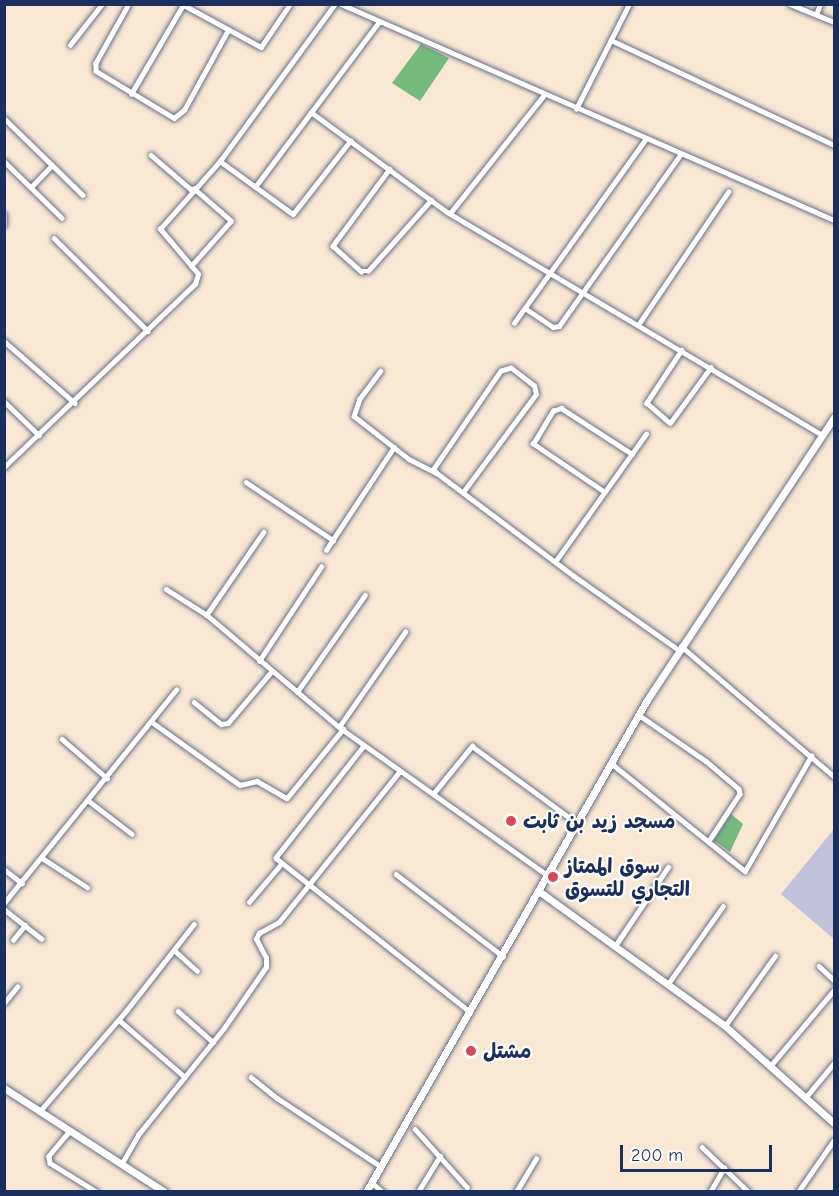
<!DOCTYPE html>
<html>
<head>
<meta charset="utf-8">
<style>
  body { margin:0 }
  #map { position:relative; width:839px; height:1196px; overflow:hidden; background:#f8e7d3; font-family:"Comic Neue","Playpen Sans Arabic",sans-serif }
  div>[style] { position:absolute }
  [style*='--x'] { left:calc(var(--x)*1px); top:calc(var(--y)*1px); width:calc(var(--w)*1px); rotate:calc(var(--a)*1deg) }
  .industrial>* { inset:0; background:#c2c1dc }
  .forest>* { inset:0; background:#76b97d }
  .roads { filter:drop-shadow(0 0 2px #686f87) drop-shadow(0 0 2px #686f87) }
  .street>* { height:4.5px; margin:-2.25px; padding:0 2.25px; transform-origin:2.25px; border-radius:2.25px; background:#fff }
  .secondary>* { height:7px; margin:-3.5px; padding:0 3.5px; transform-origin:3.5px; border-radius:3.5px; background:#fff }
  .dots>* { width:16px; height:16px; translate:-50% -50%; box-sizing:border-box; border:3px solid #fdfcf7; border-radius:50% }
  span { translate:-50% -50%; white-space:nowrap; text-align:center; line-height:1.15; -webkit-text-stroke:4.5px #fdfcf7; paint-order:stroke }
  .poi-label { font-size:20px; color:#1b2f5e; font-weight:700 }
  .left { translate:0 -50%; text-align:left }
  .frame { position:absolute; inset:0; border:6px solid #1b2f5e; pointer-events:none }
  .scale { position:absolute; left:620px; top:1145px; width:152px; height:27px; box-sizing:border-box; border:3px solid #1b2f5e; border-top:0; padding-left:8px; font-size:18px; line-height:21px; white-space:nowrap; color:#1b2f5e; -webkit-text-stroke:4px #fdfcf7; paint-order:stroke }
</style>
</head>
<body>
<div id="map">
  <div class="industrial">
    <i style="clip-path:polygon(834px 829px,834px 939px,781px 894px)"></i>
  </div>
  <div class="forest">
    <i style="clip-path:polygon(421px 44px,449px 58px,420px 101px,392px 83px)"></i>
    <i style="clip-path:polygon(731px 814px,743px 824px,730px 852px,714px 840px)"></i>
  </div>
  <div class="roads">
    <div class="street">
      <i style="--x:129;--y:4;--w:68;--a:119.2"></i>
      <i style="--x:96;--y:63;--w:8;--a:90"></i>
      <i style="--x:96;--y:71;--w:91;--a:31.1"></i>
      <i style="--x:174;--y:118;--w:13;--a:-39"></i>
      <i style="--x:184;--y:110;--w:91;--a:-61.2"></i>
      <i style="--x:182;--y:4;--w:90;--a:28.6"></i>
      <i style="--x:261;--y:47;--w:52;--a:-56"></i>
      <i style="--x:341;--y:4;--w:538;--a:23.66"></i>
      <i style="--x:790;--y:4;--w:48;--a:22.2"></i>
      <i style="--x:816;--y:15;--w:12;--a:-70"></i>
      <i style="--x:611;--y:40;--w:246;--a:25.2"></i>
      <i style="--x:70;--y:45;--w:52;--a:-52"></i>
      <i style="--x:131;--y:94;--w:103;--a:-59.7"></i>
      <i style="--x:576;--y:109;--w:118;--a:-63.2"></i>
      <i style="--x:311;--y:112;--w:169;--a:36.3"></i>
      <i style="--x:447;--y:212;--w:436;--a:30.7"></i>
      <i style="--x:4;--y:118;--w:110;--a:44.3"></i>
      <i style="--x:151;--y:155;--w:55;--a:40.6"></i>
      <i style="--x:4;--y:161;--w:81;--a:44.5"></i>
      <i style="--x:220;--y:161;--w:90;--a:36"></i>
      <i style="--x:293;--y:214;--w:93;--a:-52"></i>
      <i style="--x:390;--y:169;--w:96;--a:126.5"></i>
      <i style="--x:333;--y:246;--w:38;--a:42"></i>
      <i style="--x:361;--y:271;--w:7;--a:0"></i>
      <i style="--x:368;--y:271;--w:95;--a:-48.4"></i>
      <i style="--x:31;--y:187;--w:30;--a:-46"></i>
      <i style="--x:255;--y:187;--w:206;--a:-53.1"></i>
      <i style="--x:451;--y:212;--w:149;--a:-51.5"></i>
      <i style="--x:4;--y:214;--w:11;--a:90"></i>
      <i style="--x:54;--y:238;--w:132;--a:44.7"></i>
      <i style="--x:191;--y:266;--w:60;--a:-48.4"></i>
      <i style="--x:231;--y:221;--w:49;--a:-139.1"></i>
      <i style="--x:525;--y:308;--w:34;--a:34"></i>
      <i style="--x:553;--y:327;--w:6;--a:-9"></i>
      <i style="--x:559;--y:326;--w:209;--a:-54.7"></i>
      <i style="--x:514;--y:323;--w:225;--a:-54.4"></i>
      <i style="--x:638;--y:325;--w:161;--a:-55.9"></i>
      <i style="--x:4;--y:341;--w:94;--a:41.1"></i>
      <i style="--x:682;--y:350;--w:64;--a:123.4"></i>
      <i style="--x:647;--y:403;--w:30;--a:41"></i>
      <i style="--x:670;--y:423;--w:69;--a:-53.8"></i>
      <i style="--x:381;--y:371;--w:35;--a:127"></i>
      <i style="--x:360;--y:399;--w:18;--a:109"></i>
      <i style="--x:354;--y:416;--w:70;--a:38"></i>
      <i style="--x:409;--y:459;--w:31;--a:27"></i>
      <i style="--x:4;--y:401;--w:49;--a:44.2"></i>
      <i style="--x:4;--y:467;--w:265;--a:-43.8"></i>
      <i style="--x:195;--y:284;--w:10;--a:-73"></i>
      <i style="--x:198;--y:274;--w:59;--a:-130.2"></i>
      <i style="--x:160;--y:229;--w:91;--a:-48.6"></i>
      <i style="--x:220;--y:161;--w:195;--a:-53.8"></i>
      <i style="--x:246;--y:482;--w:105;--a:33.7"></i>
      <i style="--x:463;--y:492;--w:122;--a:-53.3"></i>
      <i style="--x:536;--y:394;--w:8;--a:-104"></i>
      <i style="--x:534;--y:386;--w:29;--a:-142"></i>
      <i style="--x:511;--y:368;--w:10;--a:163"></i>
      <i style="--x:501;--y:371;--w:119;--a:124.4"></i>
      <i style="--x:434;--y:469;--w:5;--a:53"></i>
      <i style="--x:437;--y:473;--w:171;--a:36.9"></i>
      <i style="--x:574;--y:576;--w:128;--a:35.2"></i>
      <i style="--x:604;--y:492;--w:86;--a:-145.9"></i>
      <i style="--x:533;--y:444;--w:39;--a:-59"></i>
      <i style="--x:553;--y:411;--w:9;--a:-21"></i>
      <i style="--x:561;--y:408;--w:85;--a:32.9"></i>
      <i style="--x:264;--y:532;--w:101;--a:124.5"></i>
      <i style="--x:207;--y:615;--w:173;--a:40.3"></i>
      <i style="--x:339;--y:727;--w:257;--a:35.4"></i>
      <i style="--x:326;--y:550;--w:123;--a:-56.6"></i>
      <i style="--x:555;--y:562;--w:157;--a:-54.6"></i>
      <i style="--x:166;--y:589;--w:49;--a:32.4"></i>
      <i style="--x:681;--y:646;--w:201;--a:40.4"></i>
      <i style="--x:259;--y:661;--w:113;--a:-56.6"></i>
      <i style="--x:297;--y:692;--w:118;--a:-55"></i>
      <i style="--x:194;--y:702;--w:35;--a:39"></i>
      <i style="--x:221;--y:724;--w:7;--a:-8"></i>
      <i style="--x:228;--y:723;--w:67;--a:-49.9"></i>
      <i style="--x:639;--y:715;--w:81;--a:34.5"></i>
      <i style="--x:706;--y:761;--w:43;--a:40.3"></i>
      <i style="--x:739;--y:789;--w:5;--a:79"></i>
      <i style="--x:740;--y:794;--w:56;--a:123.4"></i>
      <i style="--x:152;--y:722;--w:108;--a:35.6"></i>
      <i style="--x:240;--y:785;--w:17;--a:-13"></i>
      <i style="--x:257;--y:781;--w:34;--a:30"></i>
      <i style="--x:287;--y:798;--w:89;--a:-50.9"></i>
      <i style="--x:339;--y:727;--w:116;--a:-55.2"></i>
      <i style="--x:62;--y:739;--w:60;--a:40.9"></i>
      <i style="--x:364;--y:746;--w:142;--a:128.2"></i>
      <i style="--x:276;--y:858;--w:248;--a:38.4"></i>
      <i style="--x:611;--y:763;--w:172;--a:38.9"></i>
      <i style="--x:745;--y:871;--w:133;--a:-60.1"></i>
      <i style="--x:433;--y:794;--w:62;--a:-50.9"></i>
      <i style="--x:472;--y:746;--w:132;--a:36.3"></i>
      <i style="--x:89;--y:801;--w:54;--a:37.5"></i>
      <i style="--x:42;--y:858;--w:54;--a:32.8"></i>
      <i style="--x:4;--y:869;--w:23;--a:38"></i>
      <i style="--x:396;--y:874;--w:135;--a:37.5"></i>
      <i style="--x:249;--y:902;--w:50;--a:-49.9"></i>
      <i style="--x:4;--y:903;--w:274;--a:-51.1"></i>
      <i style="--x:4;--y:909;--w:48;--a:38.3"></i>
      <i style="--x:13;--y:940;--w:19;--a:-51"></i>
      <i style="--x:615;--y:946;--w:95;--a:-56.1"></i>
      <i style="--x:174;--y:950;--w:31;--a:42"></i>
      <i style="--x:819;--y:966;--w:21;--a:43"></i>
      <i style="--x:668;--y:984;--w:95;--a:-54.8"></i>
      <i style="--x:4;--y:1003;--w:21;--a:-51"></i>
      <i style="--x:178;--y:1011;--w:47;--a:41.5"></i>
      <i style="--x:119;--y:1020;--w:87;--a:40.8"></i>
      <i style="--x:725;--y:1026;--w:86;--a:-54.5"></i>
      <i style="--x:772;--y:1064;--w:97;--a:-50"></i>
      <i style="--x:251;--y:1077;--w:33;--a:39"></i>
      <i style="--x:277;--y:1098;--w:123;--a:33.4"></i>
      <i style="--x:806;--y:1097;--w:44;--a:-50.5"></i>
      <i style="--x:40;--y:1111;--w:132;--a:-49.3"></i>
      <i style="--x:126;--y:1011;--w:110;--a:-52"></i>
      <i style="--x:415;--y:1129;--w:78;--a:48.1"></i>
      <i style="--x:70;--y:1131;--w:33;--a:130"></i>
      <i style="--x:49;--y:1156;--w:7;--a:82"></i>
      <i style="--x:50;--y:1163;--w:55;--a:31.7"></i>
      <i style="--x:702;--y:1147;--w:65;--a:43.8"></i>
      <i style="--x:122;--y:1163;--w:32;--a:-60"></i>
      <i style="--x:138;--y:1135;--w:137;--a:-51.2"></i>
      <i style="--x:224;--y:1028;--w:74;--a:-55.5"></i>
      <i style="--x:266;--y:967;--w:9;--a:-90"></i>
      <i style="--x:266;--y:958;--w:21;--a:-118"></i>
      <i style="--x:256;--y:939;--w:7;--a:-63"></i>
      <i style="--x:259;--y:933;--w:23;--a:-29"></i>
      <i style="--x:279;--y:922;--w:193;--a:-51.3"></i>
      <i style="--x:371;--y:1182;--w:16;--a:40"></i>
      <i style="--x:418;--y:1192;--w:42;--a:-58.6"></i>
      <i style="--x:516;--y:1192;--w:39;--a:-59"></i>
      <i style="--x:710;--y:1192;--w:28;--a:-60"></i>
      <i style="--x:798;--y:1192;--w:63;--a:-55.3"></i>
    </div>
    <div class="secondary">
      <i style="--x:540;--y:892;--w:228;--a:35.9"></i>
      <i style="--x:725;--y:1026;--w:146;--a:41.7"></i>
      <i style="--x:4;--y:1088;--w:192;--a:32.9"></i>
      <i style="--x:366;--y:1192;--w:567;--a:-60.27"></i>
      <i style="--x:647;--y:700;--w:339;--a:-56.5"></i>
    </div>
  </div>
  <div class="dots">
    <i style="left:511px;top:821px;background:#d1495b"></i>
    <i style="left:553px;top:877px;background:#d1495b"></i>
    <i style="left:471px;top:1051px;background:#d1495b"></i>
  </div>
  <div class="poi-label">
    <span class="left" style="left:523px;top:821px">مسجد زيد بن ثابت</span>
    <span class="left" style="left:565px;top:878px">سوق الممتاز<br>التجاري للتسوق</span>
    <span class="left" style="left:483px;top:1051px">مشتل</span>
  </div>
  <div class="frame"></div>
  <div class="scale">200 m</div>
</div>
</body>
</html>
